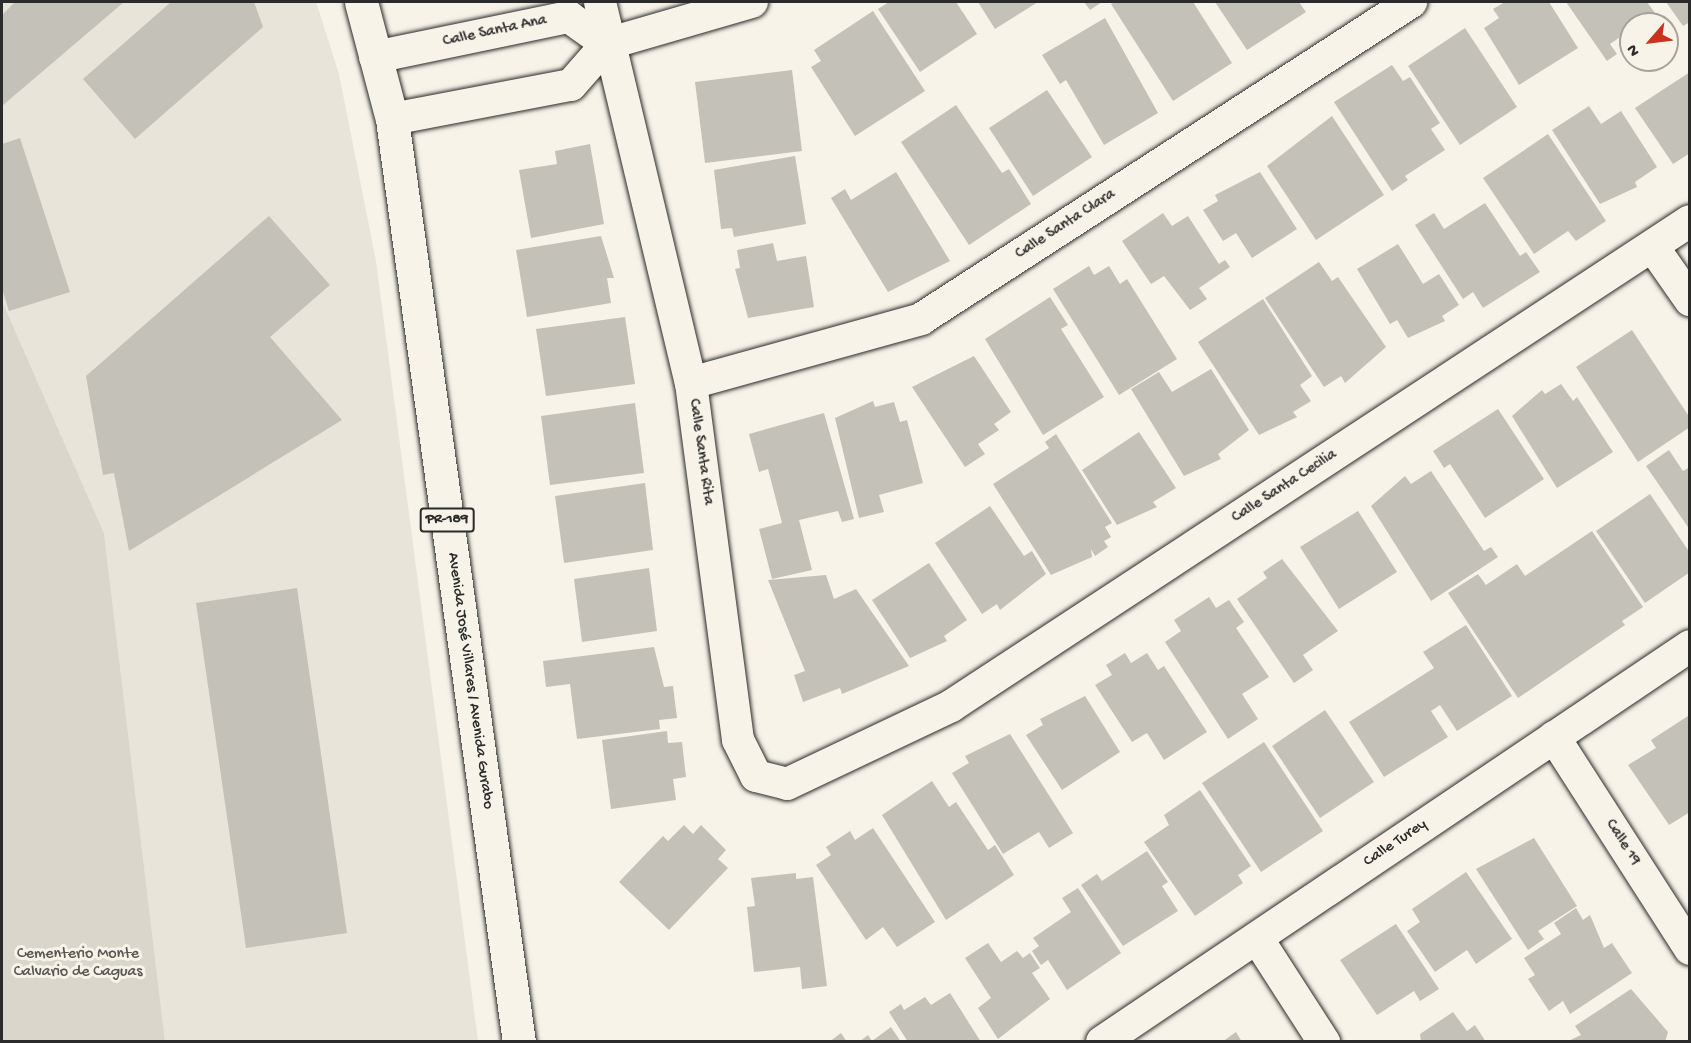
<!DOCTYPE html>
<html>
<head>
<meta charset="utf-8">
<style>
  body { margin:0 }
  #map { position:relative; width:1691px; height:1043px; overflow:hidden; background:#f7f3e8; font-family:"Gochi Hand",sans-serif }
  div>[style] { position:absolute }
  [style*='--x'] { left:calc(var(--x)*1px); top:calc(var(--y)*1px); width:calc(var(--w)*1px); rotate:calc(var(--a)*1deg) }
  .built>* { inset:0; background:#e8e4da }
  .green>* { inset:0; background:#dad6cc }
  .building>* { inset:0; background:#c4c1b9 }
  .roads { filter:drop-shadow(0 0 2px #2b2b2b) drop-shadow(0 0 2px #2b2b2b) }
  .street>* { height:32px; margin:-16px; padding:0 16px; transform-origin:16px; border-radius:16px; background:#f7f3e8 }
  .primary>* { height:33px; margin:-16.5px; padding:0 16.5px; transform-origin:16.5px; border-radius:16.5px; background:#f7f3e8 }
  span { translate:-50% -50%; white-space:nowrap; text-align:center; line-height:1.15; -webkit-text-stroke:6px #f7f3e8; paint-order:stroke }
  .shield-label span { padding:2px 4px; background:#f7f3e8; border:2px solid; border-radius:4px; -webkit-text-stroke-width:0 }
  .shield-label { font-size:15px; color:#2b2b2b; font-weight:700 }
  .street-label { font-size:16px; color:#2b2b2b }
  .park-label { font-size:16px; color:#575653 }
  .frame { position:absolute; inset:0; border:3px solid #2b2b2b; pointer-events:none }
  .north { position:absolute; left:1619px; top:12px; width:60px; height:60px; box-sizing:border-box; background:#f7f3e8; border:2px solid #a5a39c; border-radius:50%; rotate:242deg; font-size:16px; font-weight:700; line-height:24px; text-align:center; color:#2b2b2b }
  .north::after { content:''; display:block; margin:auto; width:21px; height:27px; background:#c8321e; clip-path:polygon(50% 0,100% 100%,50% 72%,0 100%) }
</style>
</head>
<body>
<div id="map">
  <div class="built">
    <i style="clip-path:polygon(2px 2px,316px 2px,339px 74px,376px 261px,478px 1041px,165px 1041px,104px 533px,2px 301px)"></i>
  </div>
  <div class="green">
    <i style="clip-path:polygon(2px 301px,104px 533px,165px 1041px,2px 1041px)"></i>
  </div>
  <div class="building">
    <i style="clip-path:polygon(15px 2px,124px 2px,2px 106px,2px 15px)"></i>
    <i style="clip-path:polygon(171px 2px,254px 2px,263px 27px,135px 139px,83px 79px)"></i>
    <i style="clip-path:polygon(889px 2px,956px 2px,977px 34px,920px 72px,878px 9px)"></i>
    <i style="clip-path:polygon(978px 2px,1038px 2px,995px 29px)"></i>
    <i style="clip-path:polygon(1084px 2px,1102px 2px,1090px 10px)"></i>
    <i style="clip-path:polygon(1115px 2px,1193px 2px,1232px 63px,1173px 101px,1111px 4px)"></i>
    <i style="clip-path:polygon(1215px 2px,1299px 2px,1306px 12px,1247px 50px)"></i>
    <i style="clip-path:polygon(1505px 2px,1549px 2px,1578px 48px,1519px 85px,1484px 28px,1499px 18px,1493px 9px)"></i>
    <i style="clip-path:polygon(1566px 2px,1647px 2px,1655px 13px,1610px 44px,1617px 54px,1607px 61px)"></i>
    <i style="clip-path:polygon(1666px 2px,1690px 2px,1690px 22px,1683px 26px)"></i>
    <i style="clip-path:polygon(873px 11px,925px 91px,855px 136px,811px 67px,821px 61px,814px 50px)"></i>
    <i style="clip-path:polygon(1105px 18px,1158px 113px,1104px 145px,1066px 80px,1060px 84px,1042px 55px)"></i>
    <i style="clip-path:polygon(1465px 28px,1517px 107px,1460px 145px,1408px 66px)"></i>
    <i style="clip-path:polygon(1392px 65px,1403px 81px,1410px 77px,1440px 123px,1431px 129px,1445px 150px,1405px 176px,1408px 180px,1392px 191px,1334px 102px)"></i>
    <i style="clip-path:polygon(792px 70px,802px 151px,705px 163px,695px 82px)"></i>
    <i style="clip-path:polygon(1690px 72px,1690px 153px,1673px 164px,1635px 108px)"></i>
    <i style="clip-path:polygon(1047px 90px,1092px 157px,1033px 196px,989px 128px)"></i>
    <i style="clip-path:polygon(956px 105px,1002px 173px,1009px 169px,1031px 204px,969px 245px,901px 142px)"></i>
    <i style="clip-path:polygon(1589px 106px,1601px 124px,1621px 111px,1657px 167px,1635px 182px,1637px 187px,1600px 204px,1552px 130px)"></i>
    <i style="clip-path:polygon(1332px 116px,1384px 195px,1316px 240px,1267px 166px)"></i>
    <i style="clip-path:polygon(1548px 134px,1606px 221px,1576px 241px,1568px 231px,1534px 254px,1483px 178px)"></i>
    <i style="clip-path:polygon(20px 138px,70px 292px,9px 311px,2px 289px,2px 144px)"></i>
    <i style="clip-path:polygon(590px 144px,604px 224px,531px 238px,519px 170px,557px 164px,555px 151px)"></i>
    <i style="clip-path:polygon(795px 156px,806px 224px,734px 237px,732px 228px,721px 229px,714px 170px)"></i>
    <i style="clip-path:polygon(896px 172px,950px 261px,888px 292px,831px 198px,845px 189px,851px 200px)"></i>
    <i style="clip-path:polygon(1260px 172px,1297px 229px,1252px 258px,1236px 233px,1223px 241px,1203px 210px,1218px 201px,1215px 195px)"></i>
    <i style="clip-path:polygon(1485px 203px,1520px 256px,1526px 252px,1540px 272px,1483px 308px,1473px 292px,1463px 299px,1415px 225px,1434px 213px,1444px 229px)"></i>
    <i style="clip-path:polygon(1163px 213px,1172px 226px,1188px 216px,1219px 264px,1225px 260px,1230px 267px,1199px 288px,1207px 299px,1190px 310px,1164px 276px,1151px 284px,1122px 241px)"></i>
    <i style="clip-path:polygon(269px 216px,330px 285px,270px 337px,342px 420px,129px 551px,114px 473px,103px 475px,86px 376px)"></i>
    <i style="clip-path:polygon(601px 236px,614px 278px,607px 278px,611px 303px,527px 317px,516px 250px)"></i>
    <i style="clip-path:polygon(773px 243px,777px 261px,806px 256px,814px 307px,748px 318px,735px 269px,740px 268px,737px 250px)"></i>
    <i style="clip-path:polygon(1398px 244px,1423px 284px,1439px 274px,1459px 305px,1442px 316px,1445px 321px,1408px 338px,1397px 320px,1390px 324px,1357px 269px)"></i>
    <i style="clip-path:polygon(1319px 262px,1332px 281px,1338px 277px,1386px 347px,1345px 383px,1341px 376px,1324px 387px,1265px 298px)"></i>
    <i style="clip-path:polygon(1089px 266px,1094px 275px,1109px 266px,1120px 284px,1127px 279px,1177px 359px,1119px 395px,1053px 289px)"></i>
    <i style="clip-path:polygon(1050px 297px,1068px 325px,1061px 329px,1104px 397px,1043px 435px,985px 339px)"></i>
    <i style="clip-path:polygon(1263px 299px,1312px 376px,1300px 385px,1311px 401px,1293px 412px,1297px 417px,1259px 435px,1198px 342px)"></i>
    <i style="clip-path:polygon(625px 317px,635px 384px,546px 396px,536px 329px)"></i>
    <i style="clip-path:polygon(1632px 330px,1690px 418px,1690px 427px,1638px 462px,1576px 367px)"></i>
    <i style="clip-path:polygon(974px 356px,1011px 412px,994px 424px,999px 430px,978px 444px,985px 454px,965px 467px,912px 387px)"></i>
    <i style="clip-path:polygon(1211px 369px,1249px 430px,1218px 454px,1221px 459px,1184px 476px,1131px 389px,1159px 372px,1172px 392px)"></i>
    <i style="clip-path:polygon(1561px 384px,1573px 401px,1577px 397px,1613px 452px,1557px 488px,1512px 416px,1542px 390px,1545px 394px)"></i>
    <i style="clip-path:polygon(873px 401px,875px 407px,894px 402px,900px 422px,907px 420px,923px 483px,879px 495px,884px 512px,859px 518px,835px 418px)"></i>
    <i style="clip-path:polygon(635px 403px,644px 473px,550px 485px,541px 416px)"></i>
    <i style="clip-path:polygon(1498px 409px,1544px 479px,1485px 518px,1450px 464px,1444px 468px,1433px 451px)"></i>
    <i style="clip-path:polygon(824px 413px,854px 519px,842px 522px,838px 511px,799px 520px,812px 570px,772px 579px,759px 529px,782px 523px,768px 469px,759px 472px,749px 434px)"></i>
    <i style="clip-path:polygon(1139px 432px,1176px 488px,1153px 502px,1157px 507px,1117px 525px,1082px 470px)"></i>
    <i style="clip-path:polygon(1056px 434px,1112px 523px,1105px 527px,1111px 537px,1104px 541px,1108px 547px,1095px 556px,1091px 549px,1092px 557px,1051px 575px,993px 484px,1049px 448px,1045px 442px)"></i>
    <i style="clip-path:polygon(1669px 450px,1683px 471px,1690px 467px,1690px 530px,1646px 466px)"></i>
    <i style="clip-path:polygon(1431px 471px,1484px 551px,1491px 547px,1498px 557px,1431px 601px,1371px 506px,1405px 476px,1411px 484px)"></i>
    <i style="clip-path:polygon(645px 483px,653px 550px,564px 563px,555px 496px)"></i>
    <i style="clip-path:polygon(1650px 494px,1690px 553px,1690px 572px,1645px 603px,1596px 531px)"></i>
    <i style="clip-path:polygon(990px 506px,1024px 556px,1032px 551px,1046px 574px,1000px 610px,997px 604px,982px 614px,935px 543px)"></i>
    <i style="clip-path:polygon(1358px 511px,1397px 572px,1339px 609px,1300px 547px)"></i>
    <i style="clip-path:polygon(1592px 531px,1643px 607px,1622px 621px,1625px 625px,1518px 698px,1448px 593px,1478px 574px,1486px 585px,1517px 564px,1525px 576px)"></i>
    <i style="clip-path:polygon(1282px 559px,1338px 631px,1303px 655px,1313px 670px,1294px 683px,1237px 599px,1267px 578px,1263px 572px)"></i>
    <i style="clip-path:polygon(929px 563px,967px 620px,944px 636px,947px 641px,910px 658px,872px 600px)"></i>
    <i style="clip-path:polygon(649px 568px,657px 631px,582px 642px,574px 579px)"></i>
    <i style="clip-path:polygon(826px 575px,834px 599px,856px 589px,909px 666px,842px 694px,840px 688px,803px 702px,794px 675px,805px 671px,768px 580px)"></i>
    <i style="clip-path:polygon(297px 588px,347px 933px,246px 948px,196px 603px)"></i>
    <i style="clip-path:polygon(1209px 597px,1216px 608px,1229px 600px,1244px 622px,1236px 628px,1269px 677px,1242px 694px,1258px 719px,1228px 739px,1165px 642px,1181px 631px,1174px 620px)"></i>
    <i style="clip-path:polygon(1466px 625px,1512px 696px,1457px 731px,1440px 705px,1431px 711px,1448px 737px,1384px 777px,1349px 722px,1434px 668px,1423px 652px)"></i>
    <i style="clip-path:polygon(654px 647px,664px 687px,673px 686px,677px 718px,659px 720px,660px 729px,577px 739px,570px 684px,546px 687px,543px 661px)"></i>
    <i style="clip-path:polygon(1125px 653px,1131px 663px,1147px 653px,1158px 670px,1164px 666px,1207px 732px,1164px 760px,1147px 733px,1132px 742px,1095px 685px,1112px 675px,1106px 665px)"></i>
    <i style="clip-path:polygon(1085px 696px,1120px 752px,1062px 790px,1026px 735px,1043px 725px,1040px 719px)"></i>
    <i style="clip-path:polygon(1325px 710px,1374px 782px,1320px 818px,1272px 746px)"></i>
    <i style="clip-path:polygon(1688px 716px,1690px 812px,1669px 825px,1628px 765px,1656px 748px,1651px 740px)"></i>
    <i style="clip-path:polygon(667px 731px,668px 743px,682px 742px,686px 777px,673px 779px,676px 800px,611px 809px,602px 740px)"></i>
    <i style="clip-path:polygon(1010px 734px,1073px 833px,1049px 848px,1039px 832px,1003px 854px,952px 773px,969px 763px,965px 756px)"></i>
    <i style="clip-path:polygon(1264px 742px,1323px 831px,1261px 872px,1202px 783px)"></i>
    <i style="clip-path:polygon(932px 781px,949px 807px,956px 802px,988px 850px,995px 845px,1014px 875px,946px 920px,882px 815px)"></i>
    <i style="clip-path:polygon(1200px 790px,1251px 866px,1238px 875px,1243px 883px,1195px 916px,1144px 842px,1169px 825px,1164px 815px)"></i>
    <i style="clip-path:polygon(684px 825px,693px 834px,701px 825px,726px 850px,718px 859px,728px 868px,669px 930px,619px 882px,663px 836px,668px 841px)"></i>
    <i style="clip-path:polygon(873px 828px,935px 922px,897px 947px,883px 927px,866px 940px,816px 865px,831px 855px,826px 847px,850px 831px,855px 840px)"></i>
    <i style="clip-path:polygon(1534px 838px,1577px 906px,1538px 931px,1544px 939px,1528px 950px,1476px 869px)"></i>
    <i style="clip-path:polygon(1147px 851px,1168px 882px,1162px 886px,1178px 911px,1123px 946px,1081px 885px,1097px 874px,1102px 881px)"></i>
    <i style="clip-path:polygon(1466px 872px,1512px 939px,1476px 964px,1467px 950px,1435px 972px,1407px 931px,1420px 922px,1412px 909px)"></i>
    <i style="clip-path:polygon(796px 873px,796px 879px,813px 877px,827px 986px,802px 989px,800px 967px,754px 972px,747px 907px,755px 906px,751px 878px)"></i>
    <i style="clip-path:polygon(1078px 888px,1121px 953px,1067px 990px,1048px 960px,1041px 965px,1032px 951px,1039px 946px,1033px 938px,1071px 912px,1062px 898px)"></i>
    <i style="clip-path:polygon(1576px 908px,1583px 920px,1590px 915px,1604px 948px,1612px 943px,1632px 973px,1570px 1014px,1563px 1001px,1549px 1011px,1528px 979px,1535px 975px,1524px 958px,1561px 934px,1554px 923px)"></i>
    <i style="clip-path:polygon(1396px 924px,1439px 989px,1420px 1001px,1414px 991px,1377px 1015px,1340px 960px)"></i>
    <i style="clip-path:polygon(988px 943px,1001px 962px,1017px 951px,1023px 958px,1030px 953px,1040px 968px,1032px 973px,1050px 999px,998px 1039px,978px 1008px,991px 998px,965px 958px)"></i>
    <i style="clip-path:polygon(1631px 989px,1668px 1032px,1665px 1042px,1566px 1042px,1581px 1035px,1575px 1026px)"></i>
    <i style="clip-path:polygon(950px 993px,981px 1042px,908px 1042px,889px 1012px,901px 1004px,904px 1010px,925px 997px,931px 1005px)"></i>
    <i style="clip-path:polygon(1453px 1012px,1467px 1031px,1475px 1025px,1486px 1042px,1421px 1042px,1420px 1034px)"></i>
    <i style="clip-path:polygon(891px 1027px,901px 1042px,859px 1042px,868px 1035px,872px 1041px)"></i>
    <i style="clip-path:polygon(1236px 1032px,1242px 1042px,1222px 1042px)"></i>
    <i style="clip-path:polygon(841px 1033px,847px 1042px,829px 1042px)"></i>
  </div>
  <div class="roads">
    <div class="street">
      <i style="--x:600;--y:2;--w:392;--a:76.6"></i>
      <i style="--x:691;--y:383;--w:360;--a:82.5"></i>
      <i style="--x:738;--y:740;--w:40;--a:63.4"></i>
      <i style="--x:756;--y:776;--w:32;--a:14"></i>
      <i style="--x:787;--y:784;--w:182;--a:-25.4"></i>
      <i style="--x:951;--y:706;--w:884;--a:-33.28"></i>
      <i style="--x:375;--y:57;--w:198;--a:-11.7"></i>
      <i style="--x:569;--y:17;--w:47;--a:35.4"></i>
      <i style="--x:392;--y:119;--w:182;--a:-10.8"></i>
      <i style="--x:571;--y:85;--w:55;--a:-48.7"></i>
      <i style="--x:607;--y:44;--w:151;--a:-16.2"></i>
      <i style="--x:1653;--y:247;--w:65;--a:55.1"></i>
      <i style="--x:691;--y:383;--w:239;--a:-15.5"></i>
      <i style="--x:921;--y:319;--w:584;--a:-32.9"></i>
      <i style="--x:1554;--y:737;--w:252;--a:57.3"></i>
      <i style="--x:1257;--y:938;--w:124;--a:57.2"></i>
      <i style="--x:1102;--y:1042;--w:709;--a:-33.96"></i>
    </div>
    <div class="primary">
      <i style="--x:361;--y:2;--w:121;--a:75.2"></i>
      <i style="--x:392;--y:119;--w:932;--a:82.17"></i>
    </div>
  </div>
  <div class="shield-label">
    <span style="left:447px;top:520px">PR-189</span>
  </div>
  <div class="street-label">
    <span style="left:495px;top:32px;rotate:-12deg">Calle Santa Ana</span>
    <span style="left:1066px;top:225px;rotate:-33deg">Calle Santa Clara</span>
    <span style="left:700px;top:452px;rotate:82deg">Calle Santa Rita</span>
    <span style="left:1285px;top:487px;rotate:-33deg">Calle Santa Cecilia</span>
    <span style="left:469px;top:681px;rotate:82deg">Avenida José Villares / Avenida Gurabo</span>
    <span style="left:1622px;top:843px;rotate:57deg">Calle 19</span>
    <span style="left:1396px;top:844px;rotate:-34deg">Calle Turey</span>
  </div>
  <div class="park-label">
    <span style="left:78px;top:964px">Cementerio Monte<br>Calvario de Caguas</span>
  </div>
  <div class="frame"></div>
  <div class="north">N</div>
</div>
</body>
</html>
